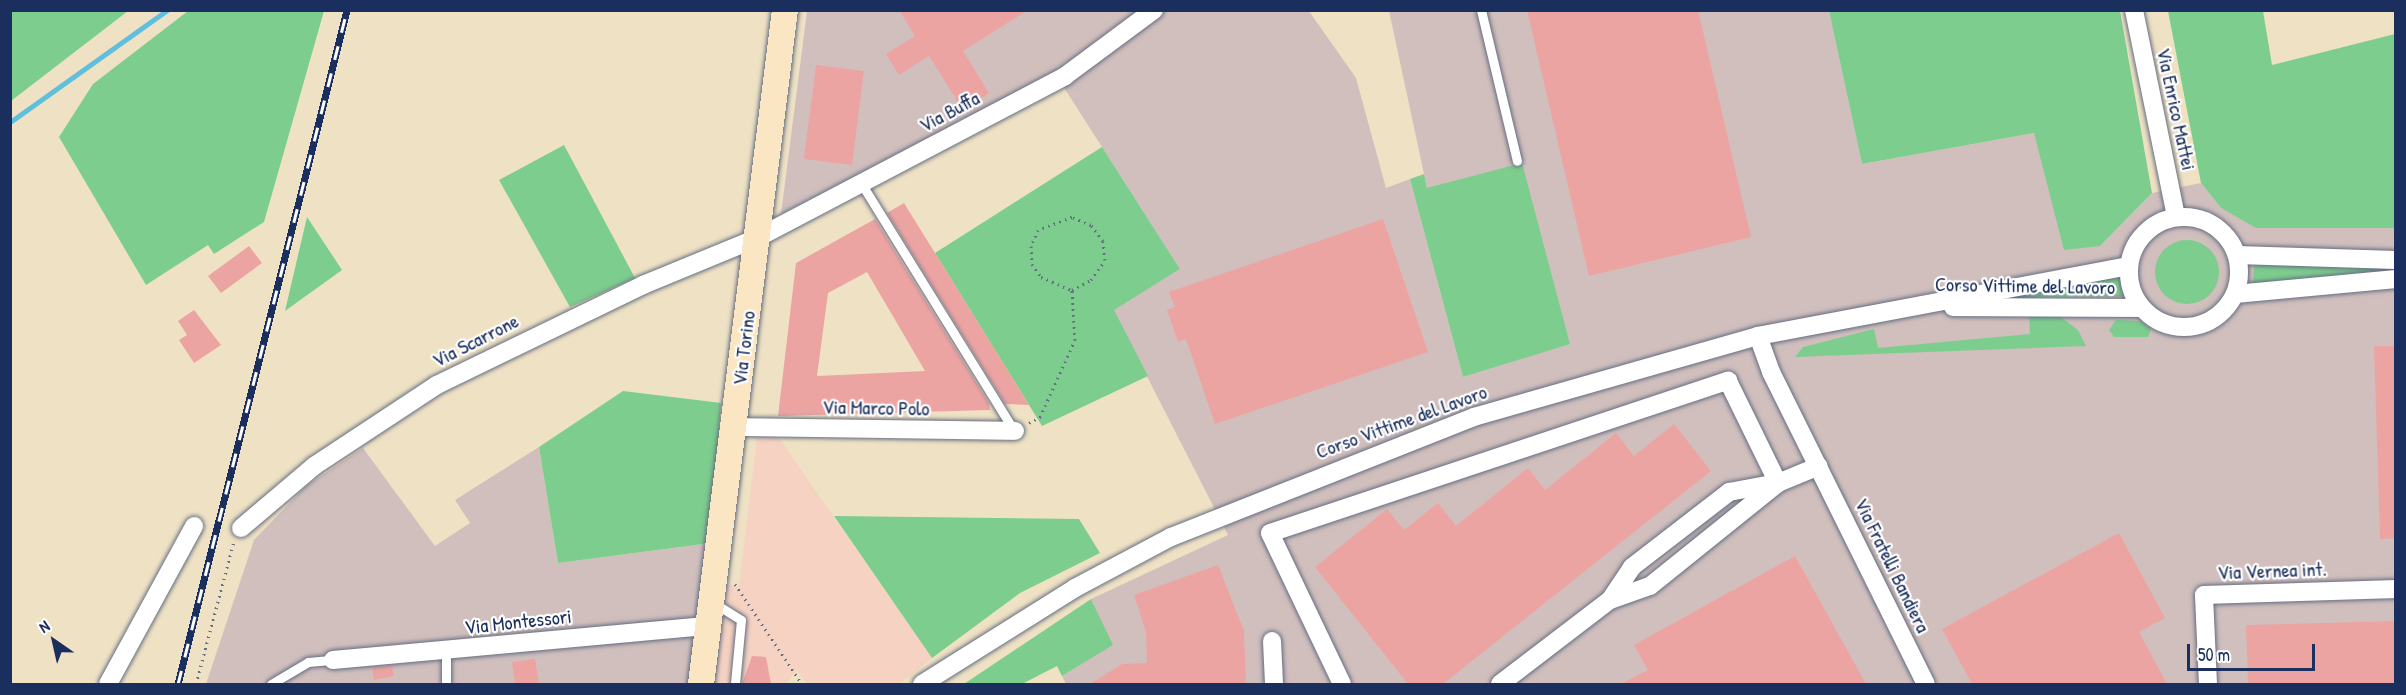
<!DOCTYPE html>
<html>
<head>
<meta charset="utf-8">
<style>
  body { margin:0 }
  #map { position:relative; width:2406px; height:695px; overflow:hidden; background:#efe2c4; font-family:"Patrick Hand",sans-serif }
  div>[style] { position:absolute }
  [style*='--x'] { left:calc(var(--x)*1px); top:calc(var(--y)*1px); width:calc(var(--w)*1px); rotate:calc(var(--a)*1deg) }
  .built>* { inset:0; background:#f5d2c2 }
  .industrial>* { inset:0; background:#d1bfbd }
  .green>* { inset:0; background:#7dcd8e }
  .round { border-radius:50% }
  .stream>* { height:5px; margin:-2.5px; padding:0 2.5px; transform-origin:2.5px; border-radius:2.5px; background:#5fbfdd }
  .building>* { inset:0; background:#eca4a3 }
  .path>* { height:3px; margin-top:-1.5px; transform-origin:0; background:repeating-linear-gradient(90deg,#656e82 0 1.5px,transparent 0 6px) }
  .roads { filter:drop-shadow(0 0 2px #656e82) drop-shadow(0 0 2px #656e82) }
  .lane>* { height:9px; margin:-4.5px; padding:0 4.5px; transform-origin:4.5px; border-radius:4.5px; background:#fff }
  .street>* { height:18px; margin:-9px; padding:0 9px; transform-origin:9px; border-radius:9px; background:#fff }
  .street>.ring { margin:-9px; padding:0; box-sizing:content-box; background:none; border:18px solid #fff; border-radius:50% }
  .secondary>* { height:26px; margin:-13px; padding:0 13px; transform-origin:13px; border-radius:13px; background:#fbe6c4 }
  .rail>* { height:7px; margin-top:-3.5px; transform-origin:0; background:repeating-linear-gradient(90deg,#fff 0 14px,#1b2f5e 0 28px); box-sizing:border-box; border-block:2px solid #1b2f5e }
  span { translate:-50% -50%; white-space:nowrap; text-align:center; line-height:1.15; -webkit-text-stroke:4.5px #fff; paint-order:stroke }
  .street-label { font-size:20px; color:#1b2f5e }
  .frame { position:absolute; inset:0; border:12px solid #1b2f5e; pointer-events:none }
  .north { position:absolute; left:24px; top:611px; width:60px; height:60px; -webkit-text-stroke:4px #fff; paint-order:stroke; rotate:326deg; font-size:16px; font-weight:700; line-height:24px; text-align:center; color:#1b2f5e }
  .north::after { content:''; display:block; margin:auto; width:21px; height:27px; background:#1b2f5e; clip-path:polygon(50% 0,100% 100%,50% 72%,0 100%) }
  .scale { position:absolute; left:2187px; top:644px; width:128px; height:27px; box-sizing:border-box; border:3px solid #1b2f5e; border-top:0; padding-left:8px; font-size:18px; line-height:21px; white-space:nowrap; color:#1b2f5e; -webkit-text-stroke:4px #fff; paint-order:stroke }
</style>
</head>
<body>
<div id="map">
  <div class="built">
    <i style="clip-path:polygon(757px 437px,779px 438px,932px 658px,899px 684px,807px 684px,797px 670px,786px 684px,711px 684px,726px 584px,739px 587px)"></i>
  </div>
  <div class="industrial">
    <i style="clip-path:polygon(807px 11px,1309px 11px,1356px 78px,1386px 188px,1410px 179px,1463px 377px,1570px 343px,1427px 188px,1389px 11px,1829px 11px,1862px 164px,2034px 133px,2100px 246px,2152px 193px,2201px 183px,2221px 208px,2257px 228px,2395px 228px,2395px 684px,1066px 684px,1062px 676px,1112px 645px,1091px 599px,1228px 535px,1113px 310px,1180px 269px,1054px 72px,928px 144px,781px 214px)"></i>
    <i style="clip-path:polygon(539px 447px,558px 563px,711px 543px,693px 684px,206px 684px,254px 540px,306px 486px,363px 448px,435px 546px,470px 523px,455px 500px)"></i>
  </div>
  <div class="green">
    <i style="clip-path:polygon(11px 10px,128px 10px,128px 11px,11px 101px)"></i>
    <i style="clip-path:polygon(188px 11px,324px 11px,264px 222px,214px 254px,208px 245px,146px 285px,59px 137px,93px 84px)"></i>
    <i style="clip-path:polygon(1829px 11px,2120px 11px,2152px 193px,2100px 246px,2064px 250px,2034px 133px,1862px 164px)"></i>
    <i style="clip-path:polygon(2168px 11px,2263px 11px,2272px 65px,2395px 34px,2395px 228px,2256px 228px,2221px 208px,2201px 183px)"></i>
    <i style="clip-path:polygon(564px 145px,635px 278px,570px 307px,499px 180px)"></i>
    <i style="clip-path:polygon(1102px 147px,1180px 269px,1114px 310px,1148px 376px,1042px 426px,935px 253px)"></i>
    <i style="clip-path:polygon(1522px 163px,1570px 344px,1463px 377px,1410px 179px,1424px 174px,1427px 188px)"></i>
    <i style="clip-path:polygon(307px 217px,342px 270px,285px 311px)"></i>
    <i class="round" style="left:2155px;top:240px;width:64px;height:64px"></i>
    <i style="clip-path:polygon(2254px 265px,2395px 265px,2395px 269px,2253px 285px)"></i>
    <i style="clip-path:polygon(2123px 277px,2128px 296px,1971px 298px)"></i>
    <i style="clip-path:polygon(2029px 314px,2059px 316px,2078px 330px,2086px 346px,1795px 357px,1803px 347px,1874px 329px,1878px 348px,2030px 334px)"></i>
    <i style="clip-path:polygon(2116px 320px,2140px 321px,2151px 329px,2148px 337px,2114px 337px,2109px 330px)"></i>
    <i style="clip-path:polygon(623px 391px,721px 403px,711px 543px,558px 563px,539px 447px)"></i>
    <i style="clip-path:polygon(834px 516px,1079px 519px,1100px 553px,1020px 593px,932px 658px)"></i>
    <i style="clip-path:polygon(1091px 599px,1113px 645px,1062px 676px,1057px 666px,1022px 684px,964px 684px)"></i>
  </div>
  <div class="stream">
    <i style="--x:10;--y:122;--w:193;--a:-35.5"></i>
  </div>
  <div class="building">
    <i style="clip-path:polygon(899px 10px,1028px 10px,963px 51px,989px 93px,963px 110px,929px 56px,899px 75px,886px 54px,915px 36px)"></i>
    <i style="clip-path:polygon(1527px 10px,1698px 10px,1751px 237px,1589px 276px)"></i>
    <i style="clip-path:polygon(816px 65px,864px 71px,852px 165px,804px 159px)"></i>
    <i style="clip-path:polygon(904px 203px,935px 253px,1029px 405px,1005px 404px,887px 213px)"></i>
    <i style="clip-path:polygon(evenodd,875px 219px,989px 403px,990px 410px,778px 416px,796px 263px,875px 219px,867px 272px,925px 371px,817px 376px,828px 293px,867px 272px)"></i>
    <i style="clip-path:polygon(1383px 219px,1428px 352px,1215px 424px,1186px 339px,1178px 342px,1167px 310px,1175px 307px,1169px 292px)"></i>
    <i style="clip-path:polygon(249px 246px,262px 263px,221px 293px,208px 276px)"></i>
    <i style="clip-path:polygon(194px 310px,221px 345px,194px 363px,179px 340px,187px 335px,178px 321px)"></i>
    <i style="clip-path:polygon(2374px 346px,2396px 346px,2396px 538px,2380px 539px)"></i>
    <i style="clip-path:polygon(1674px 424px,1711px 471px,1443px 684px,1408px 684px,1315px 567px,1387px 509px,1404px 530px,1438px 503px,1456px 526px,1528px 468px,1545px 490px,1616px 433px,1634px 456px)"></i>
    <i style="clip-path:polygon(2119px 533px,2165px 618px,2139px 632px,2167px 684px,1972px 684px,1942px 629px)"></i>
    <i style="clip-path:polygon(1795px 556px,1866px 684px,1621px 684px,1648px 670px,1634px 645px)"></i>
    <i style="clip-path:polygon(1218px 565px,1244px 631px,1246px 684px,1090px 684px,1122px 664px,1147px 663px,1146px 632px,1134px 595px)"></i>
    <i style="clip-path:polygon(2396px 621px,2396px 684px,2248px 684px,2246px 625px)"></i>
    <i style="clip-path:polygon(752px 656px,766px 657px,771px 684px,742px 684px)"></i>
    <i style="clip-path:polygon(535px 659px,539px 684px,515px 684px,512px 662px)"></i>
    <i style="clip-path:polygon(392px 666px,394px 676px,374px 680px,372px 668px)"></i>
  </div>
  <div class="path">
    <i style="--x:1029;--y:423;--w:13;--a:-29"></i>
    <i style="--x:1040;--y:417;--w:85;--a:-65.6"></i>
    <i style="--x:1075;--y:340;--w:50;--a:-93.4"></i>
    <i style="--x:1072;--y:290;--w:21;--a:-28"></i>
    <i style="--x:1091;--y:280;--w:24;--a:-55"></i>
    <i style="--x:1105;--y:260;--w:19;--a:-96"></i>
    <i style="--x:1103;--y:241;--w:20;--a:-127"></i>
    <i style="--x:1091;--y:225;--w:21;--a:-157"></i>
    <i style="--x:1072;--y:217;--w:36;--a:159"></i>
    <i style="--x:1038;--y:230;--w:17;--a:114"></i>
    <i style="--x:1031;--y:246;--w:18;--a:87"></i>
    <i style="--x:1032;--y:264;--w:16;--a:55"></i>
    <i style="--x:1041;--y:277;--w:34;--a:23"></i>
    <i style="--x:735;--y:584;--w:120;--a:56.2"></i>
    <i style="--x:196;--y:684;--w:148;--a:-75.1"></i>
  </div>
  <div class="roads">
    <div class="lane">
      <i style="--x:1481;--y:10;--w:155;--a:76.6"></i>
      <i style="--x:861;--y:183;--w:291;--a:58.3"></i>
      <i style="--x:714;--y:603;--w:32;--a:32"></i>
      <i style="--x:741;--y:620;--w:64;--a:95.4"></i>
      <i style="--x:271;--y:684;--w:43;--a:-30.7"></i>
      <i style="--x:308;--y:662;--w:25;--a:-5"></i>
      <i style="--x:446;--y:684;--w:33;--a:-90"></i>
    </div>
    <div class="street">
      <i style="--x:2134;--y:10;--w:210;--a:78.5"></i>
      <i class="ring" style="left:2129px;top:217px;width:92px;height:92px"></i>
      <i style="--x:2237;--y:255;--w:159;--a:1.8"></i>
      <i style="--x:2235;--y:294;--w:162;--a:-5.3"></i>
      <i style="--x:1953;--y:307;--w:186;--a:0.3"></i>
      <i style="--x:1758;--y:336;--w:38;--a:70"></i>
      <i style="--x:1771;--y:372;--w:348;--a:63.6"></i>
      <i style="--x:737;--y:427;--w:278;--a:0.8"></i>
      <i style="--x:241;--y:528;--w:96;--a:-40.3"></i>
      <i style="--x:314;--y:466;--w:147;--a:-33.4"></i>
      <i style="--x:437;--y:385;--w:229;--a:-25.9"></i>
      <i style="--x:643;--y:285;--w:123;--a:-22.4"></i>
      <i style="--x:757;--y:238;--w:348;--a:-27.7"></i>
      <i style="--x:1065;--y:76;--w:111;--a:-36.6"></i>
      <i style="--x:1610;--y:600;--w:42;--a:-19.3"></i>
      <i style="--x:1650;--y:586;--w:164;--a:-38.8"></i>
      <i style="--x:1272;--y:641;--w:43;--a:87.3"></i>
      <i style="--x:333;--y:660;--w:377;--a:-5.2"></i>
      <i style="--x:108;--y:684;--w:180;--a:-61.4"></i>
      <i style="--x:922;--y:684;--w:181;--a:-32.1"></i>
      <i style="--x:1075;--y:588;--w:109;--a:-28"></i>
      <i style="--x:1171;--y:537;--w:326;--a:-21.6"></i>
      <i style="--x:1474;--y:417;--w:295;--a:-15.9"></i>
      <i style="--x:1758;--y:336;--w:377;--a:-10.7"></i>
      <i style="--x:1342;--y:684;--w:167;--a:-115.5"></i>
      <i style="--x:1270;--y:533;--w:483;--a:-18.4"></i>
      <i style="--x:1728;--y:381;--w:114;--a:63.9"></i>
      <i style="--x:1500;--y:684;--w:138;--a:-37.4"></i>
      <i style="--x:1610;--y:600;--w:40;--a:-56"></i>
      <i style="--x:1632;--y:567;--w:123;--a:-37.7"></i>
      <i style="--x:1729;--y:492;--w:50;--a:-10.4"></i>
      <i style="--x:1778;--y:483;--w:44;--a:-22.5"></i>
      <i style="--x:2208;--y:684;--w:89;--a:-92.6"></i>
      <i style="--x:2204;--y:595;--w:192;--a:-1.8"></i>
    </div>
    <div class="secondary">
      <i style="--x:701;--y:684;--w:679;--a:-82.9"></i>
    </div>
  </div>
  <div class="rail">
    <i style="--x:178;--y:684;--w:695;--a:-75.92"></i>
  </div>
  <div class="street-label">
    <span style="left:2177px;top:109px;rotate:78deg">Via Enrico Mattei</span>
    <span style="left:949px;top:111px;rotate:-28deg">Via Buffa</span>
    <span style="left:2025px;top:285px;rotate:1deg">Corso Vittime del Lavoro</span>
    <span style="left:475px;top:340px;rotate:-27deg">Via Scarrone</span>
    <span style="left:743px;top:348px;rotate:-83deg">Via Torino</span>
    <span style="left:876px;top:407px;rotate:1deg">Via Marco Polo</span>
    <span style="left:1401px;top:421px;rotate:-20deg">Corso Vittime del Lavoro</span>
    <span style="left:1893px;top:565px;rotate:64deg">Via Fratelli Bandiera</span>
    <span style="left:2272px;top:570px;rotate:-2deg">Via Vernea int.</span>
    <span style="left:518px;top:621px;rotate:-6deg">Via Montessori</span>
  </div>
  <div class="frame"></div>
  <div class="north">N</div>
  <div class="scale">50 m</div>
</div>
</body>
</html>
